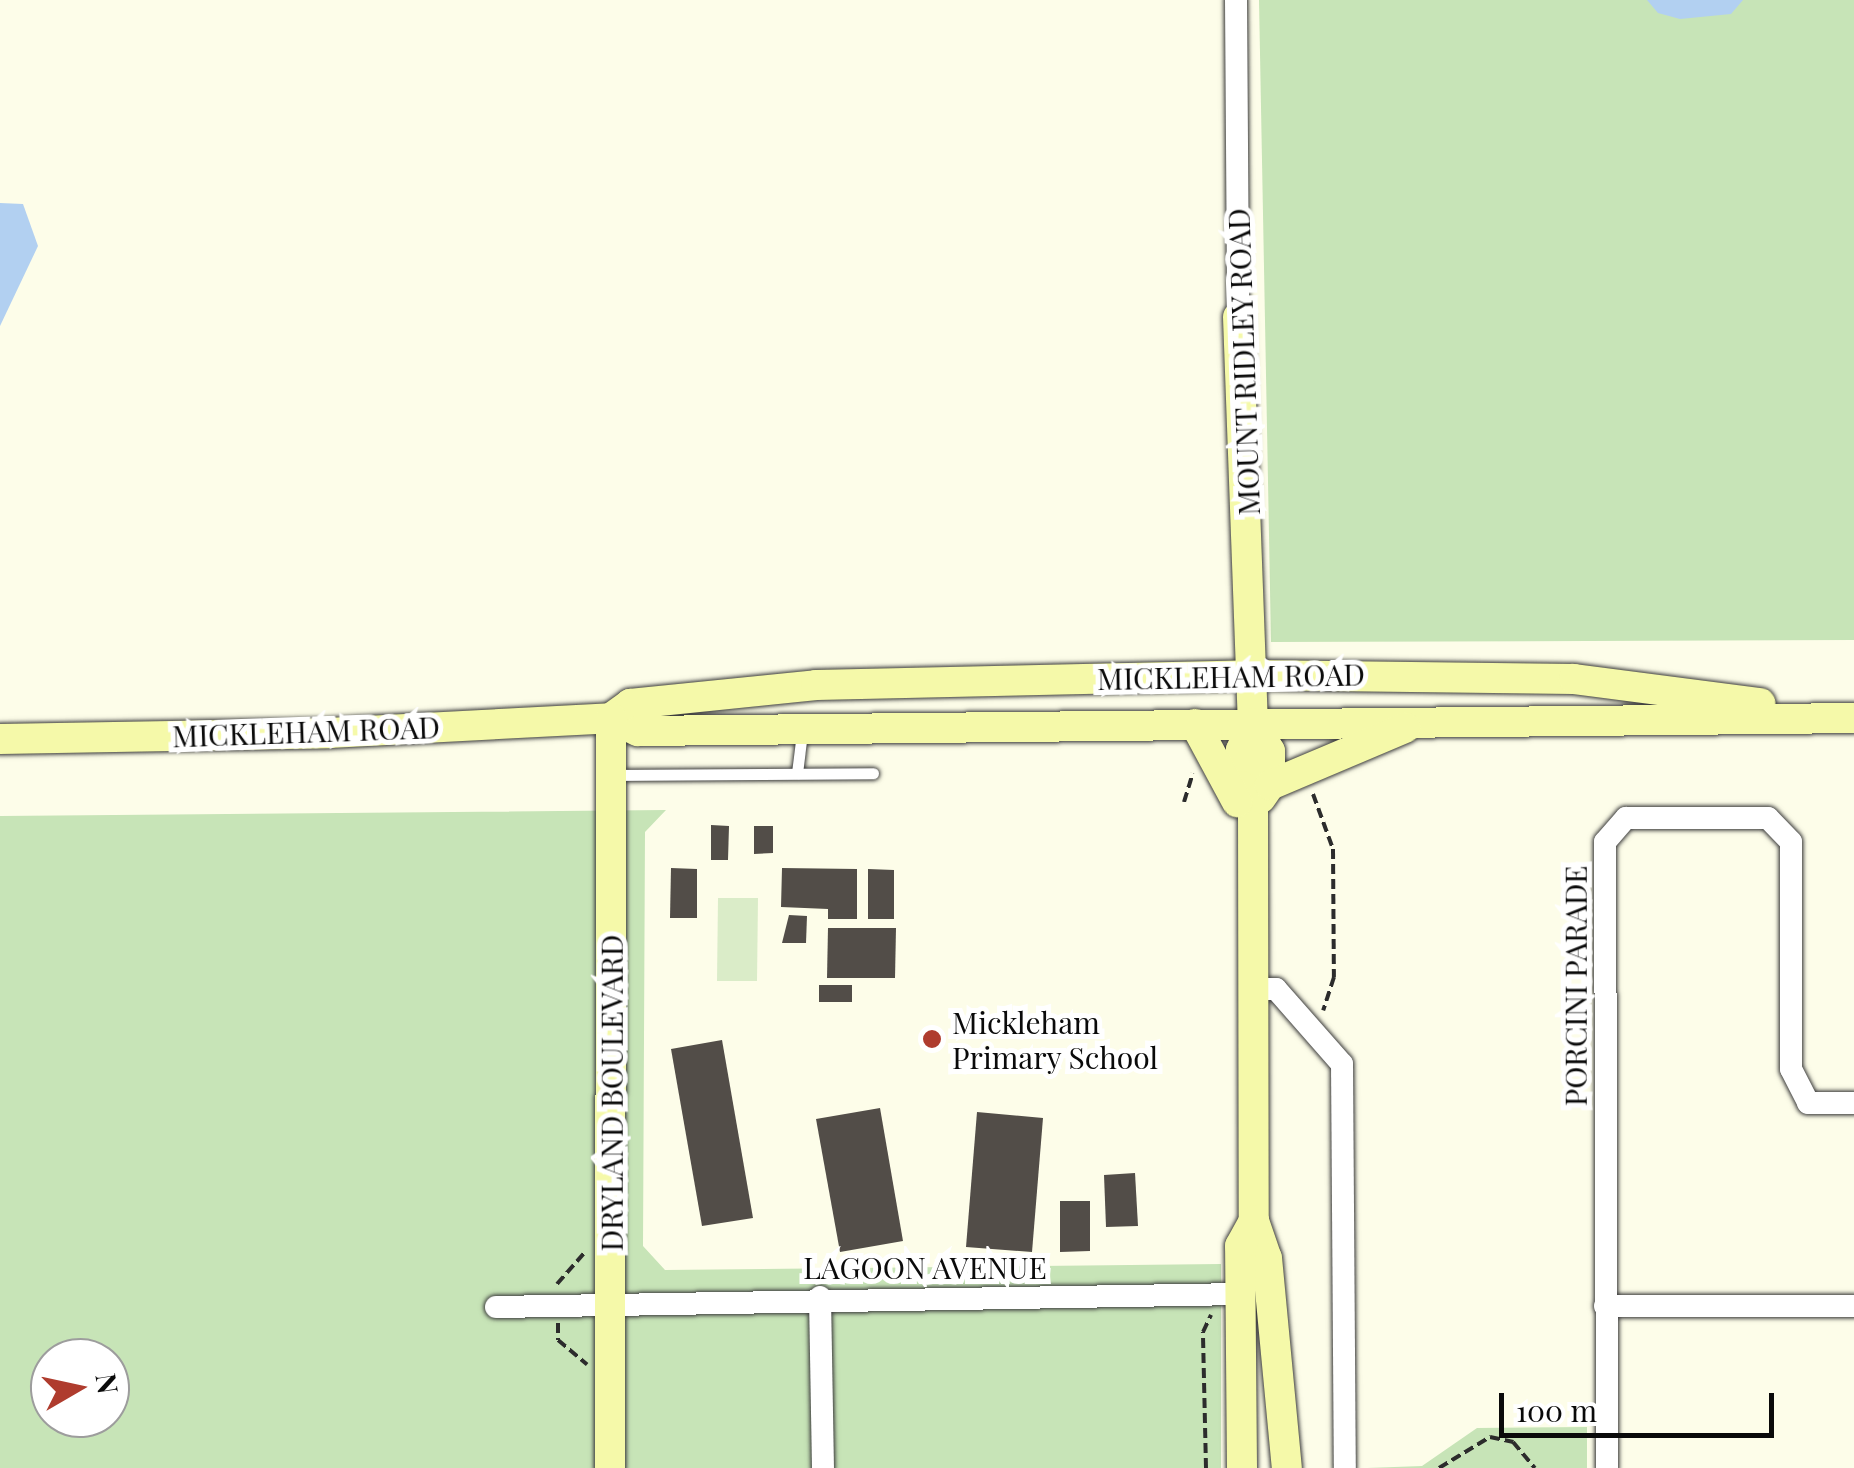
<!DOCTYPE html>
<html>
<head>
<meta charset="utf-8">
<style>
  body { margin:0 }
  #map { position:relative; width:1854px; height:1468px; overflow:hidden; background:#fdfde9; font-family:"Playfair Display",serif }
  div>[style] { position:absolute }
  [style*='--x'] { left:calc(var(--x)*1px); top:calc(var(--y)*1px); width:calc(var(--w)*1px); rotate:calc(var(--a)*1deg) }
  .green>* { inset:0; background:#c7e4b7 }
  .pitch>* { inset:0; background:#daecc8 }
  .water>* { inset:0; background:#b2d0f1 }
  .building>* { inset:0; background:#524d48 }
  .path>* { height:4px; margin-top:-2px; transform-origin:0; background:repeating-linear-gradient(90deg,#2c2c2c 0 10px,transparent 0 15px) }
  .roads { filter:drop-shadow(0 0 2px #3d3d3d) drop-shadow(0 0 2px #3d3d3d) }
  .lane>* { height:11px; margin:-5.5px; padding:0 5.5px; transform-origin:5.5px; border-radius:5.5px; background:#fff }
  .street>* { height:22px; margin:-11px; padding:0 11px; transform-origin:11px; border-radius:11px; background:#fff }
  .secondary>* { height:30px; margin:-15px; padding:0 15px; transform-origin:15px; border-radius:15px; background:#f5f9a9 }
  .dots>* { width:28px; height:28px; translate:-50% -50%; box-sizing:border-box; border:5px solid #fff; border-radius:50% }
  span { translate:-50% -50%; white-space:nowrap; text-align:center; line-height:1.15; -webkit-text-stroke:10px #fff; paint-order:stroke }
  .street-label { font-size:30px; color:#0a0a0a }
  .poi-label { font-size:30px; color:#0a0a0a }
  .left { translate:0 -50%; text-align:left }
  .north { position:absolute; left:30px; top:1338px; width:100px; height:100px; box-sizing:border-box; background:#fff; border:2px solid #9d9d9d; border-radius:50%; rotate:81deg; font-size:28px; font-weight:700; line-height:40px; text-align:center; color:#0a0a0a }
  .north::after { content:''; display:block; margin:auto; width:35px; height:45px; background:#af3c2e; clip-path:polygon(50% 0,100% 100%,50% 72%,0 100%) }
  .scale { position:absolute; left:1499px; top:1393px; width:275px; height:45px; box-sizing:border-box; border:5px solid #0a0a0a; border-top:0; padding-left:12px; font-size:30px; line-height:35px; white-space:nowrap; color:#0a0a0a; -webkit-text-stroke:8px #fff; paint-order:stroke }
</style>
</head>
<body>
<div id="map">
  <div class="green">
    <i style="clip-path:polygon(1259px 0,1854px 0,1854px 640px,1271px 642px)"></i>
    <i style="clip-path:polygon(evenodd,666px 810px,645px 832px,643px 1246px,665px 1270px,1221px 1264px,1221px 1468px,0 1468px,0 816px,666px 810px,50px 1358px,110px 1358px,110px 1418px,50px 1418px,50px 1358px)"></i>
    <i style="clip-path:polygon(1587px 1427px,1587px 1468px,1367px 1468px,1422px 1466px,1477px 1428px)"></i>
  </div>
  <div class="pitch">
    <i style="clip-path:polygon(718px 898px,758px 898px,757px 981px,717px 981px)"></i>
  </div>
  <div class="water">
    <i style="clip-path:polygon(1647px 0,1743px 0,1731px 14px,1680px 19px,1658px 13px)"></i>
    <i style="clip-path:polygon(0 203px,23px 204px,38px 246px,0 326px)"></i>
  </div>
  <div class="building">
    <i style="clip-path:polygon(711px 825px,729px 826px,728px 860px,711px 860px)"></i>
    <i style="clip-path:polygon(754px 826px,773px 826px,773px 853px,754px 854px)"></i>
    <i style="clip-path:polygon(671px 868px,697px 869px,697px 918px,670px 918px)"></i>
    <i style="clip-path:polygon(782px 868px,857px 869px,857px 919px,828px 919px,828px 909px,781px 907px)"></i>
    <i style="clip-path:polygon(868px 869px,894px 870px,894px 919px,868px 919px)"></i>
    <i style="clip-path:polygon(789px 915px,807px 916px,806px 943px,782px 943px)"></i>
    <i style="clip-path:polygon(828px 928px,896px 928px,895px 978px,827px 978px)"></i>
    <i style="clip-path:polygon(819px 985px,852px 985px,852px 1002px,819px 1002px)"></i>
    <i style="clip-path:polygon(722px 1040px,753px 1218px,702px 1226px,671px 1049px)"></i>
    <i style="clip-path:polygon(880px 1108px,903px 1241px,840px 1252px,816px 1119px)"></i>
    <i style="clip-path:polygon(977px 1112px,1043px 1118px,1032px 1252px,966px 1247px)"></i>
    <i style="clip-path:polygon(1135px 1173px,1138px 1226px,1106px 1227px,1104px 1175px)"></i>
    <i style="clip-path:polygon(1060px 1201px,1090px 1201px,1090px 1251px,1060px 1252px)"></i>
  </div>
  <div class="path">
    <i style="--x:1313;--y:794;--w:59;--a:70"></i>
    <i style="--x:1333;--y:849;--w:128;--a:89.6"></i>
    <i style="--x:1334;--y:977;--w:35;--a:108"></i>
    <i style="--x:1184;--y:802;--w:30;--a:-73"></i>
    <i style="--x:557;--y:1284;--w:44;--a:-48.7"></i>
    <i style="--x:558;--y:1323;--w:17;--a:90"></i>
    <i style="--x:558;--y:1340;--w:38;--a:40"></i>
    <i style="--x:1206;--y:1468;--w:136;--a:-91.3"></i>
    <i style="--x:1203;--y:1332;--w:19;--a:-65"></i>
    <i style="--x:1439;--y:1468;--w:60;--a:-31.3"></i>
    <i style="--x:1490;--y:1437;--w:24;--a:12"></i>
    <i style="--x:1513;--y:1442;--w:34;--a:50"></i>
  </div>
  <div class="roads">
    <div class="lane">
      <i style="--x:797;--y:773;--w:40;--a:-82.9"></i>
      <i style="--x:613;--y:775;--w:260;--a:-0.4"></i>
    </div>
    <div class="street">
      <i style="--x:1236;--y:0;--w:317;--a:89.6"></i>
      <i style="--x:1256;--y:989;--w:20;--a:0"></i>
      <i style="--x:1276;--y:989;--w:100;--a:48.7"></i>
      <i style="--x:1342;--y:1064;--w:404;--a:89.6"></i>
      <i style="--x:820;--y:1297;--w:171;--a:89"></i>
      <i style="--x:1605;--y:1306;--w:249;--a:0"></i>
      <i style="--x:496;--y:1307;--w:744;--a:-1"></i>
      <i style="--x:1607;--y:1468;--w:626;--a:-90.18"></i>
      <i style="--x:1605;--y:842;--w:32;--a:-49"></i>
      <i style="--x:1626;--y:818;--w:142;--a:0"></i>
      <i style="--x:1768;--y:818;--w:33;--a:46"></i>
      <i style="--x:1791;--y:842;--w:227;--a:90"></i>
      <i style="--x:1791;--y:1069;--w:38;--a:63"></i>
      <i style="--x:1808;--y:1103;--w:46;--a:0"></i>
    </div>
    <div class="secondary">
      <i style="--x:1238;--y:317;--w:406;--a:87.9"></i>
      <i style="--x:1253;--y:723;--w:30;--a:114"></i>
      <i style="--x:1241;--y:750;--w:36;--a:88"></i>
      <i style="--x:1242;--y:786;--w:26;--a:65"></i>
      <i style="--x:1253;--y:810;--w:411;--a:89.9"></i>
      <i style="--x:1254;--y:1221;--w:39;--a:71"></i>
      <i style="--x:1267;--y:1258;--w:211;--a:84.6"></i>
      <i style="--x:611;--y:718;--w:24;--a:-36"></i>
      <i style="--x:630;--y:704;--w:187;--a:-5.8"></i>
      <i style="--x:816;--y:685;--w:435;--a:-1.3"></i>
      <i style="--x:1251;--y:675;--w:323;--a:0.7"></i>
      <i style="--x:1574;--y:679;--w:188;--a:7.4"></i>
      <i style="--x:1253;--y:723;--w:33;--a:59"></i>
      <i style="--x:1270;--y:751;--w:34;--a:90"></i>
      <i style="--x:1270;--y:785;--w:16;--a:125"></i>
      <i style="--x:1195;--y:724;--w:89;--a:61.7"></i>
      <i style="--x:0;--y:739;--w:329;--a:-1"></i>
      <i style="--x:329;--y:733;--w:282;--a:-3"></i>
      <i style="--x:611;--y:718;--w:30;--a:26"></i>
      <i style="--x:638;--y:731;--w:1216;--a:-0.61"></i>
      <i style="--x:1270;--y:785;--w:147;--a:-22.9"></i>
      <i style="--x:610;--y:1468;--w:750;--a:-89.92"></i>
      <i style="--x:1242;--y:1468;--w:222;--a:-90.5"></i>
      <i style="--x:1240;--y:1246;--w:29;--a:-61"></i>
    </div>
  </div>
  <div class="dots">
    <i style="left:932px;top:1039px;background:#af3c2e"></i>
  </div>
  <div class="street-label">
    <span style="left:1243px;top:362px;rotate:-92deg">MOUNT RIDLEY ROAD</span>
    <span style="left:1231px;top:676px;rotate:-1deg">MICKLEHAM ROAD</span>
    <span style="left:306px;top:731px;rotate:-2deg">MICKLEHAM ROAD</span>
    <span style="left:1575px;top:986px;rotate:-90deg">PORCINI PARADE</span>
    <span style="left:611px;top:1093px;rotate:-90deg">DRYLAND BOULEVARD</span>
    <span style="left:925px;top:1267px">LAGOON AVENUE</span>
  </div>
  <div class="poi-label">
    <span class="left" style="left:952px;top:1039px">Mickleham<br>Primary School</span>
  </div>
  <div class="north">N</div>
  <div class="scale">100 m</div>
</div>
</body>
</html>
